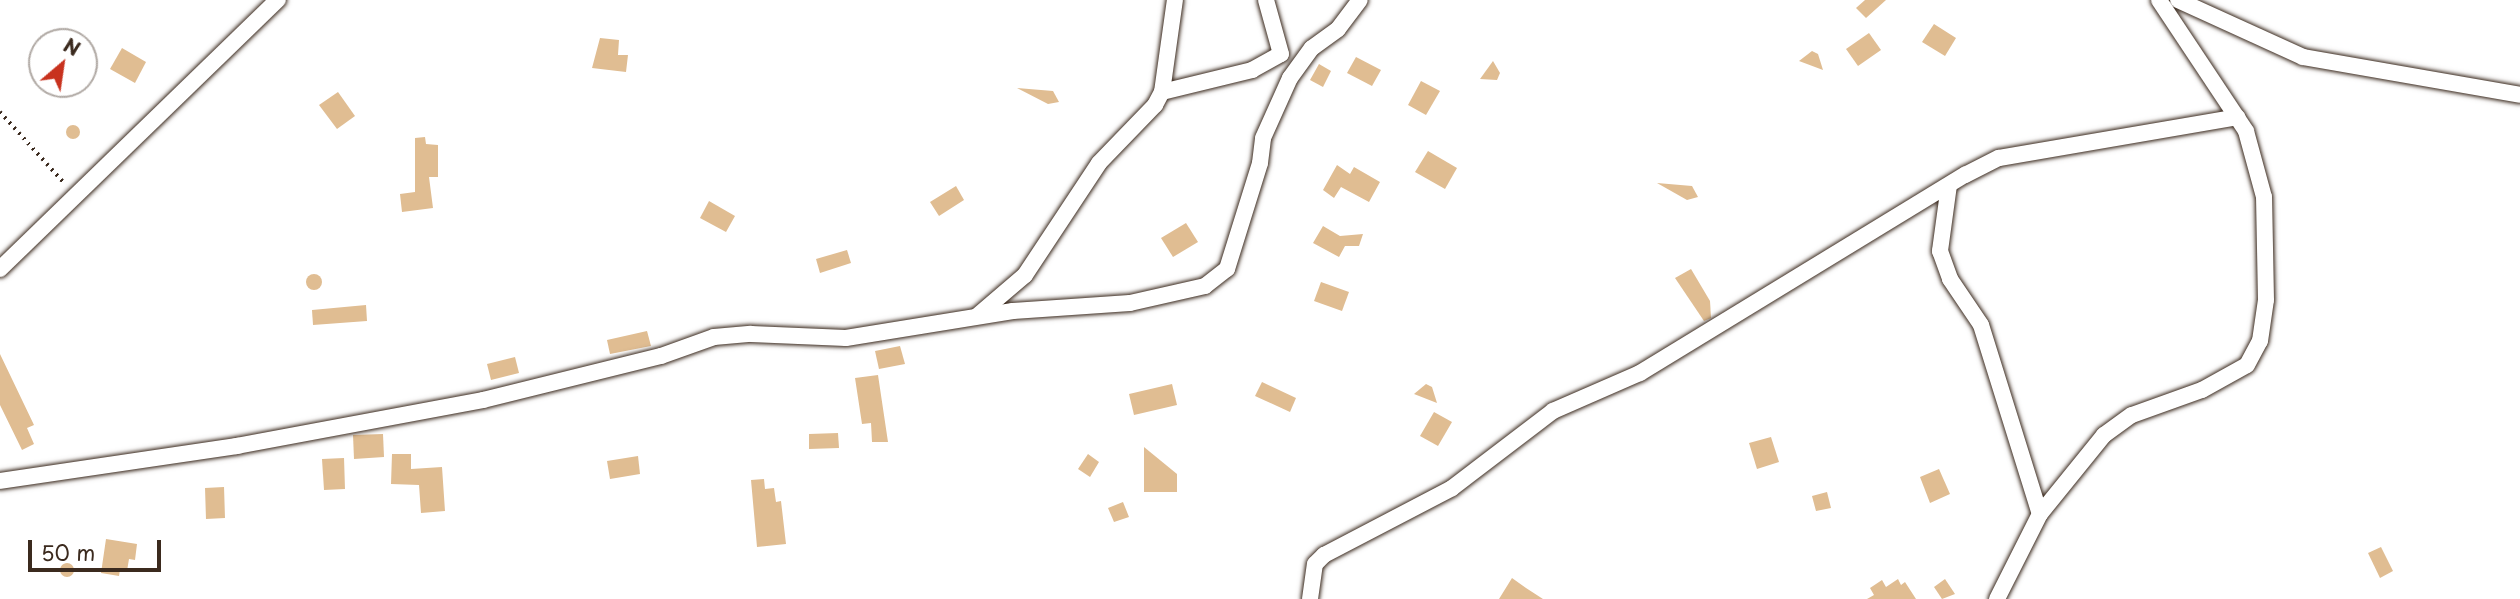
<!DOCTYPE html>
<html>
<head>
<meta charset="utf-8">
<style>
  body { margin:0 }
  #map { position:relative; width:2520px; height:599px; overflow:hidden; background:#fff; font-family:"Playpen Sans",sans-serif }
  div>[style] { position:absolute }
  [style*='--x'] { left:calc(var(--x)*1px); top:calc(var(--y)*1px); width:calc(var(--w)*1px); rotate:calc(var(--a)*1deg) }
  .building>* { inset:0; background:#e0bd92 }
  .round { border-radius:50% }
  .path>* { height:3.5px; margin-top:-1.75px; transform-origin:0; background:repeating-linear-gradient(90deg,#3b2a1e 0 2px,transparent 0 7px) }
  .roads { filter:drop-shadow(0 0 2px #3b2a1e) drop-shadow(0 0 2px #3b2a1e) }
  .street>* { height:16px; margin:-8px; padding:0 8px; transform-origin:8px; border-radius:8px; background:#fff }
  span { translate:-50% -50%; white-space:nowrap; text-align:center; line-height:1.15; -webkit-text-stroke:5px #fff; paint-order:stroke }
  .north { position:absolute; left:28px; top:28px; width:70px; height:70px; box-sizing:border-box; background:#fff; border:2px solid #b1aaa5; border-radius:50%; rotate:29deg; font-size:19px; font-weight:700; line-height:28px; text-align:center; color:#3b2a1e }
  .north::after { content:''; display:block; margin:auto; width:24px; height:32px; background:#c8321e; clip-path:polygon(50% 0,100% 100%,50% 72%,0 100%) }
  .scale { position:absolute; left:28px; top:540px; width:133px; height:32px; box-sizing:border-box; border:4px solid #3b2a1e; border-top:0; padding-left:9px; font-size:21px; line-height:24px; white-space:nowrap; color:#3b2a1e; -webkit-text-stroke:5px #fff; paint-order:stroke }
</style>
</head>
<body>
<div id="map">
  <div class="building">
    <i style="clip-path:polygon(1865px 0,1886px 0,1866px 18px,1856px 8px)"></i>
    <i style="clip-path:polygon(1934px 24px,1956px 38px,1945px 56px,1922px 42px)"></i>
    <i style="clip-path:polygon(1869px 33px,1881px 50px,1858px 66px,1846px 49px)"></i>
    <i style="clip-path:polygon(600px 38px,619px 40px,618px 55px,628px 55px,626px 72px,592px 68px)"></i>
    <i style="clip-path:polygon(122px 48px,146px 62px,135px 83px,110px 69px)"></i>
    <i style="clip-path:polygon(1812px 51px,1818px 54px,1823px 70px,1799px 61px)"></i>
    <i style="clip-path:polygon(1356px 57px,1381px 70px,1372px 86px,1347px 73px)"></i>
    <i style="clip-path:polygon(1493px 61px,1500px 73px,1497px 80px,1480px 79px)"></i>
    <i style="clip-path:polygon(1319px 64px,1331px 71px,1323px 87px,1310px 80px)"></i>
    <i style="clip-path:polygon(1421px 81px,1440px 91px,1426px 115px,1408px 105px)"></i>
    <i style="clip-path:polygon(1017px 88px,1053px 91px,1059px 102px,1048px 104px)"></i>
    <i style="clip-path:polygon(338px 92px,355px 116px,337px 129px,319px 105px)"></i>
    <i class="round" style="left:66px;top:125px;width:14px;height:14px"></i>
    <i style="clip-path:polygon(425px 137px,426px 144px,438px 145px,438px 177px,429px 177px,433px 208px,402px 212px,400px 194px,415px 192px,415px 138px)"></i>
    <i style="clip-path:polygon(1428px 151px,1457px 168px,1445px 189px,1415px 172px)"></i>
    <i style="clip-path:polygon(1337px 165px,1350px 174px,1354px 167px,1380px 182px,1369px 202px,1341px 187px,1334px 198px,1323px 190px)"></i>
    <i style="clip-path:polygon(1657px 183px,1692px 186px,1698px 197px,1687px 200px)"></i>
    <i style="clip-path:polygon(956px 186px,964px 200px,939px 216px,930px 202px)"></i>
    <i style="clip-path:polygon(709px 201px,735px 216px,726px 232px,700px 218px)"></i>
    <i style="clip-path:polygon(1186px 223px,1198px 242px,1173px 257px,1161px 238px)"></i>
    <i style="clip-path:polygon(1323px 226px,1340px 236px,1363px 234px,1359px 246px,1345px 246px,1339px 257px,1313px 243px)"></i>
    <i style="clip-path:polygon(847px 250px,851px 263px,820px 273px,816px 259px)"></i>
    <i style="clip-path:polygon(1691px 269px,1710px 301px,1711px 318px,1704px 321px,1675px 278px)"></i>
    <i class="round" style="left:306px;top:274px;width:16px;height:16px"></i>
    <i style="clip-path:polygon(1321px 282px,1349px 292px,1342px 311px,1314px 301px)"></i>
    <i style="clip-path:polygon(366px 305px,367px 321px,313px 325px,312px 310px)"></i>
    <i style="clip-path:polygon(647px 331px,651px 346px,610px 354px,607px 340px)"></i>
    <i style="clip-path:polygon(900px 346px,905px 364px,879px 369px,875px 351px)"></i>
    <i style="clip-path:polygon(0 354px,34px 425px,27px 428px,34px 444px,22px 450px,0 405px)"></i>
    <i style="clip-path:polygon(515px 357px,519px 373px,491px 380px,487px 364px)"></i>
    <i style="clip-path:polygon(878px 375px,888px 442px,872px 442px,871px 423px,862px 424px,855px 378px)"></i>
    <i style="clip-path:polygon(1262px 382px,1296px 398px,1290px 412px,1255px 396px)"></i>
    <i style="clip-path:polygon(1172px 384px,1177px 405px,1134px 415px,1129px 394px)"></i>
    <i style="clip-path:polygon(1426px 384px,1432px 387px,1437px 403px,1414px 394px)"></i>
    <i style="clip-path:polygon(1434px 412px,1452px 422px,1438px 446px,1420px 436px)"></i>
    <i style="clip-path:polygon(838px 433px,839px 448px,809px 449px,809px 434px)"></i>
    <i style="clip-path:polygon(383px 434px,384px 457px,354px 459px,353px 435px)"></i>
    <i style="clip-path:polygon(1771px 437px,1779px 462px,1757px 469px,1749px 443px)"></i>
    <i style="clip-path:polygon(1144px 447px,1177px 474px,1177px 492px,1144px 492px)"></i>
    <i style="clip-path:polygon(392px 454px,411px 454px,411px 469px,442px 467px,445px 511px,421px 513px,419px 485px,391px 484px)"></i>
    <i style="clip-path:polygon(1088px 454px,1099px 462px,1090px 477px,1078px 469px)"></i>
    <i style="clip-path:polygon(638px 456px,640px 474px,610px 479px,607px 461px)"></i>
    <i style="clip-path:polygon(344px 458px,345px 489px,324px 490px,322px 459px)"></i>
    <i style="clip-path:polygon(1939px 469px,1950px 494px,1930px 503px,1920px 477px)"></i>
    <i style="clip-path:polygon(764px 479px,765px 489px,774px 488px,776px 502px,781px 501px,786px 544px,757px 547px,751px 480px)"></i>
    <i style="clip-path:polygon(224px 487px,225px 518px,206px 519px,205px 488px)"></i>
    <i style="clip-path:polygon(1827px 492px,1831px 508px,1816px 511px,1812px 496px)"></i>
    <i style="clip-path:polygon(1123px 502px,1129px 517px,1114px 522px,1108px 508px)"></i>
    <i style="clip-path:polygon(106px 539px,137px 544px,135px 560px,129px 559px,127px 571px,120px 570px,119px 576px,101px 573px)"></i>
    <i style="clip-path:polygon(2381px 547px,2393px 571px,2380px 578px,2368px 553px)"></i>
    <i class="round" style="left:60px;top:563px;width:14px;height:14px"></i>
    <i style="clip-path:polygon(1512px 578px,1526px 588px,1543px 599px,1499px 599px)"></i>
    <i style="clip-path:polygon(1898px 579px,1901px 585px,1905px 582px,1916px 599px,1867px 599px,1874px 595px,1870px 588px,1882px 580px,1886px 587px)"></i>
    <i style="clip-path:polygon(1945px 579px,1955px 594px,1942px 599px,1934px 587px)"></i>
  </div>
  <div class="path">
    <i style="--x:0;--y:112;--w:98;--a:47.9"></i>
  </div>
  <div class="roads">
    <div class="street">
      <i style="--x:2178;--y:0;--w:137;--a:24.5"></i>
      <i style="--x:2303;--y:57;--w:220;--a:9.9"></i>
      <i style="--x:1162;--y:92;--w:93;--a:-13.7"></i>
      <i style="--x:1252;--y:70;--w:33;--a:-29"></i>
      <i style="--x:1281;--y:54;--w:56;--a:-105.5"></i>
      <i style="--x:1949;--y:185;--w:67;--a:97.8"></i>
      <i style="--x:1940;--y:251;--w:30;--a:70"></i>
      <i style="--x:1950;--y:279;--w:55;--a:56"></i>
      <i style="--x:1981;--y:325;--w:198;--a:72.7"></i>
      <i style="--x:0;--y:269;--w:387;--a:-44.1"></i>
      <i style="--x:977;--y:316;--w:63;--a:-40.5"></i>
      <i style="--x:1025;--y:275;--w:134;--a:-56.5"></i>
      <i style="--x:1099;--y:163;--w:81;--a:-46"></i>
      <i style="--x:1155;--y:105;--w:15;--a:-62"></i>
      <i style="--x:1162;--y:92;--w:93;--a:-82"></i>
      <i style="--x:0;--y:481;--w:240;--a:-8.4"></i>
      <i style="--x:237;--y:446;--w:250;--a:-10.6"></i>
      <i style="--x:483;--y:400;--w:183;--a:-13.9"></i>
      <i style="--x:661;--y:356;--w:56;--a:-19.7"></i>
      <i style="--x:714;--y:337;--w:37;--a:-5"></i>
      <i style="--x:751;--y:334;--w:95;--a:2.4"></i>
      <i style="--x:846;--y:338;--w:169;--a:-9.2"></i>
      <i style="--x:1013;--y:311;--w:117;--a:-3.9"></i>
      <i style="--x:1130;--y:303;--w:77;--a:-12.8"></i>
      <i style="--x:1205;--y:286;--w:28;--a:-38"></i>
      <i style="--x:1227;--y:269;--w:111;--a:-72.7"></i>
      <i style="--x:1260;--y:163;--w:25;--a:-83"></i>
      <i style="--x:1263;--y:138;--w:66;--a:-65.8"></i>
      <i style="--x:1290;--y:78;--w:37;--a:-54"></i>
      <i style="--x:1312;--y:48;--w:32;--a:-36"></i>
      <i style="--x:1338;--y:29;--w:36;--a:-53"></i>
      <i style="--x:1310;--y:599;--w:35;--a:-82"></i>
      <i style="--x:1315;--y:564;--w:13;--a:-45"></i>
      <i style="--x:1324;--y:555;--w:144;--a:-27.6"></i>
      <i style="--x:1452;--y:488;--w:127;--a:-37.3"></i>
      <i style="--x:1553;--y:411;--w:95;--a:-23.6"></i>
      <i style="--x:1640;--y:373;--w:381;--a:-31.4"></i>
      <i style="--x:1965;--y:175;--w:38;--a:-27"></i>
      <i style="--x:1999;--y:158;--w:242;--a:-9.7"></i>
      <i style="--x:1997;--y:599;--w:95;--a:-63.2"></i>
      <i style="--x:2040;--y:514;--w:102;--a:-51"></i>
      <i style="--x:2104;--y:435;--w:34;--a:-36"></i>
      <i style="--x:2132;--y:415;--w:74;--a:-19.7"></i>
      <i style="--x:2202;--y:390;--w:51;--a:-29.1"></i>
      <i style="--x:2247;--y:365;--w:27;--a:-62"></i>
      <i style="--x:2260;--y:341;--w:41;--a:-81.7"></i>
      <i style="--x:2266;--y:300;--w:103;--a:-91.1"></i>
      <i style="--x:2264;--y:197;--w:68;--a:-105.3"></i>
      <i style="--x:2246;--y:131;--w:157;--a:-123.6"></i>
    </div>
  </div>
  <div class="north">N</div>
  <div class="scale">50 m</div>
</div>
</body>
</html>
